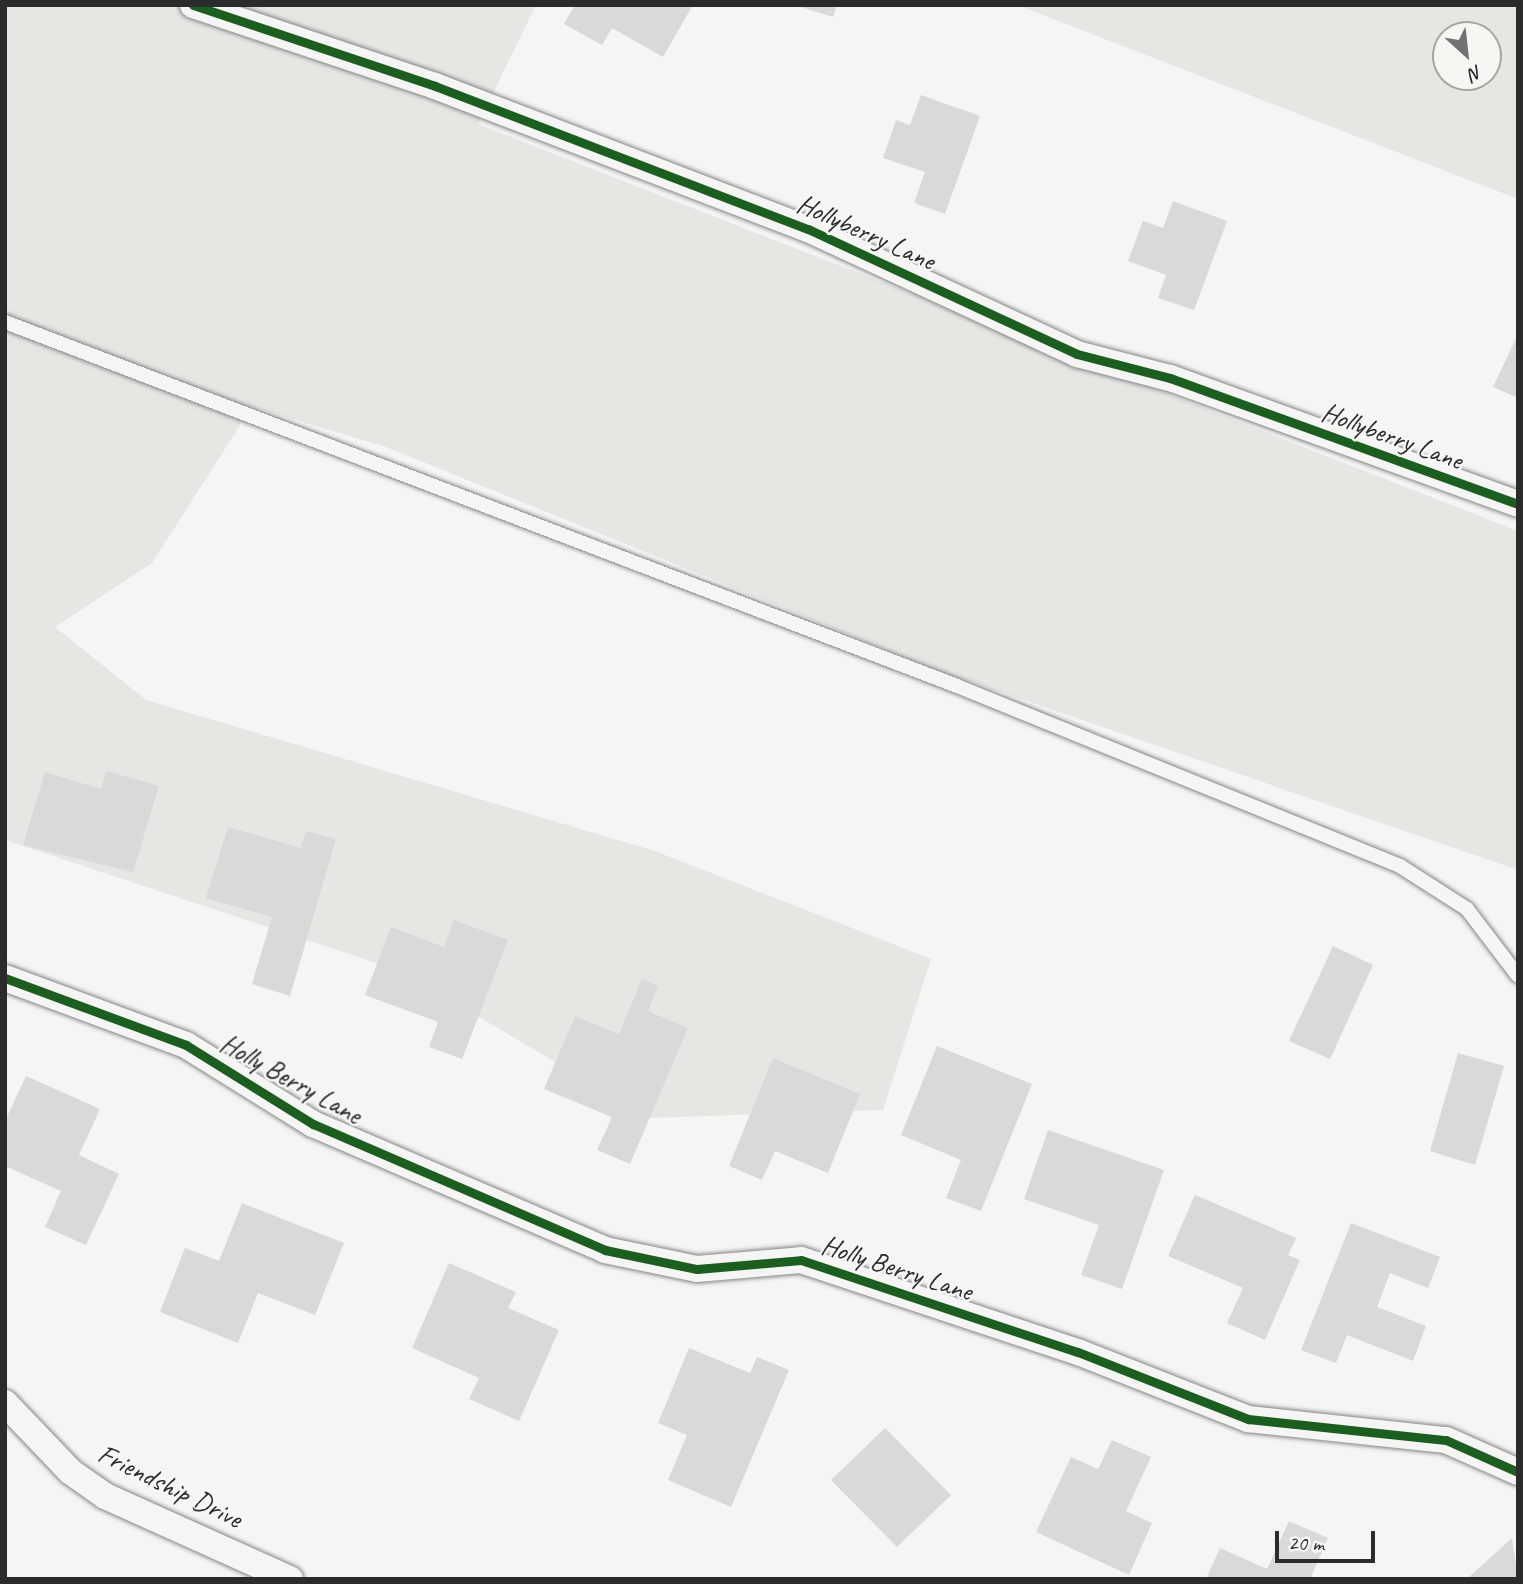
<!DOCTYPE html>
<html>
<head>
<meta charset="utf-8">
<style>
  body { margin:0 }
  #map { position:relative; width:1523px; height:1584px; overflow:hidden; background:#f5f5f3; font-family:Caveat,sans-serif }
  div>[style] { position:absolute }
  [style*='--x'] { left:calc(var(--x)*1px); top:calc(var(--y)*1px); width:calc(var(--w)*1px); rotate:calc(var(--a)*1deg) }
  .green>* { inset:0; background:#e6e6e2 }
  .building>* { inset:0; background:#d9d9d8 }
  .roads { filter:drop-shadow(0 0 2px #868685) drop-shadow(0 0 2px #868685) }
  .service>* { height:14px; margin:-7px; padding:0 7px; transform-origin:7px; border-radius:7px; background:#f5f5f3 }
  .minor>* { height:26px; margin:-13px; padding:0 13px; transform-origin:13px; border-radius:13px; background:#f5f5f3 }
  .cycleway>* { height:9px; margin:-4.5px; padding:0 4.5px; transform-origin:4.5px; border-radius:4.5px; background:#1b5e20 }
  span { translate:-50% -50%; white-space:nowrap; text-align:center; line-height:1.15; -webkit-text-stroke:5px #f6f6f2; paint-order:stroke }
  .street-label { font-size:28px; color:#2b2b2b }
  .frame { position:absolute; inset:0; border:7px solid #2b2b2b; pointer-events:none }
  .north { position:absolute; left:1432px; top:21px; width:70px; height:70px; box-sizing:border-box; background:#f6f6f2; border:2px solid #a5a5a2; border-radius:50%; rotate:153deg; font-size:19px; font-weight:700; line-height:28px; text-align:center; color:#2b2b2b }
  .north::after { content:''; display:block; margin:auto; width:24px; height:32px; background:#727271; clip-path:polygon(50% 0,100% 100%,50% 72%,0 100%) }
  .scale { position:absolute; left:1275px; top:1531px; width:100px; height:32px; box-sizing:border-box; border:4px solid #2b2b2b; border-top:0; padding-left:9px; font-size:21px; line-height:24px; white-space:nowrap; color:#2b2b2b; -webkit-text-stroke:5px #f6f6f2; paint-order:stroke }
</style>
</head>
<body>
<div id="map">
  <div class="green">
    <i style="clip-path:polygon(5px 5px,536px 5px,478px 124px,1518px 531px,1518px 870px,934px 669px,386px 447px,246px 405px,239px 427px,152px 563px,55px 627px,146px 700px,655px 851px,931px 959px,883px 1110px,650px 1118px,403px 972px,5px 840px)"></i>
    <i style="clip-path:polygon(evenodd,1017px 5px,1518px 5px,1518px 199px,1017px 5px,1446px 35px,1488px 35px,1488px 77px,1446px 77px,1446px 35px)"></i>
  </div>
  <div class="building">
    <i style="clip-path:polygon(575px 5px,693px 5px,663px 57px,612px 28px,602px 45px,564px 24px)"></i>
    <i style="clip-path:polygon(794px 5px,837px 5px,833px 17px)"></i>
    <i style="clip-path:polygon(921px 95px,980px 116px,945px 214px,914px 203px,925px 172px,883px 158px,896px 120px,910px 125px)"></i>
    <i style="clip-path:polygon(1173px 201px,1227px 221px,1194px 310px,1158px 298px,1166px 275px,1128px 261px,1143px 221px,1163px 228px)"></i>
    <i style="clip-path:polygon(1518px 334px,1518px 398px,1493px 387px)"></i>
    <i style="clip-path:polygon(106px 771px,159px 786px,133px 872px,23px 845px,45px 772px,101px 789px)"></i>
    <i style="clip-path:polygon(228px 827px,301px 848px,306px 831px,336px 839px,290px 996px,252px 984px,272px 917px,206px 898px)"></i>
    <i style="clip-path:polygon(454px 920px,508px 940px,462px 1059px,429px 1047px,438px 1022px,365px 995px,391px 927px,444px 947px)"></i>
    <i style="clip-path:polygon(1333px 946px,1373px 965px,1330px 1059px,1289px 1041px)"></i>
    <i style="clip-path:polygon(642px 979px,658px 986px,648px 1011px,688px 1028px,630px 1164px,597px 1150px,612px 1117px,544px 1089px,575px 1016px,619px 1034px)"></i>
    <i style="clip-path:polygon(937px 1046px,1032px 1084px,981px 1211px,946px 1198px,961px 1160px,901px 1135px)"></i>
    <i style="clip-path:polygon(1458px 1053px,1504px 1066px,1475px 1165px,1430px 1151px)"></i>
    <i style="clip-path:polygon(773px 1058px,860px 1094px,828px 1173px,775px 1151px,762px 1180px,729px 1166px)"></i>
    <i style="clip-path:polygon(26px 1076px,100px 1109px,79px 1155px,119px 1174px,86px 1245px,45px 1227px,61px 1191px,5px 1166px,5px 1121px)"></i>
    <i style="clip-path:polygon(1048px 1130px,1164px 1170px,1122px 1289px,1081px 1275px,1099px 1225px,1024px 1199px)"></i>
    <i style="clip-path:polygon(1195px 1195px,1296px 1238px,1288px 1255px,1300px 1260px,1265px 1340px,1227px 1323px,1243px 1288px,1168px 1256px)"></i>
    <i style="clip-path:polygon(242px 1203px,344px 1243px,315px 1315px,258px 1293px,238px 1343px,160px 1312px,185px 1248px,219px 1261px)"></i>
    <i style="clip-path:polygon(1351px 1223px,1440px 1257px,1428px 1288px,1390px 1273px,1377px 1307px,1426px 1326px,1413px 1361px,1347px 1335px,1336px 1363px,1301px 1350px)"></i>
    <i style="clip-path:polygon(449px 1263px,516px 1292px,508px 1308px,559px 1330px,519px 1421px,469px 1399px,479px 1378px,412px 1348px)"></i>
    <i style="clip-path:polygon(689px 1348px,750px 1373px,757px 1357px,789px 1370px,731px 1507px,668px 1480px,687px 1435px,658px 1423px)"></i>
    <i style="clip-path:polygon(885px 1428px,951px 1495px,897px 1547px,831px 1480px)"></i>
    <i style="clip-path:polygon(1112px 1440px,1151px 1457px,1126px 1511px,1152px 1523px,1129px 1575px,1036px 1532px,1071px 1457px,1098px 1469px)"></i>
    <i style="clip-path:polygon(1289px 1521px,1328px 1538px,1310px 1579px,1206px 1579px,1220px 1548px,1267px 1569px)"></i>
    <i style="clip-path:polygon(1512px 1538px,1518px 1579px,1467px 1579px)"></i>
  </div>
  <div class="roads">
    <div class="service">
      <i style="--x:5;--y:322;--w:1019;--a:20.92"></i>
      <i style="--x:957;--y:686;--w:478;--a:22.1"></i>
      <i style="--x:1400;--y:866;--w:80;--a:32.7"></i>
      <i style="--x:1467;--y:909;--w:84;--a:52.7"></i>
    </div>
    <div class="minor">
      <i style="--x:193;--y:5;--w:255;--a:18.5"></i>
      <i style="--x:435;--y:86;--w:399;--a:21"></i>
      <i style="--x:808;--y:229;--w:297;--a:24.9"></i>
      <i style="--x:1077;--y:354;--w:96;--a:14.5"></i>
      <i style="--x:1170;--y:378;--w:370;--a:19.9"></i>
      <i style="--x:5;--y:978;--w:193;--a:20.3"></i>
      <i style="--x:186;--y:1045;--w:150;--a:31.9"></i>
      <i style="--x:313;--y:1124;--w:318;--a:23.3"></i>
      <i style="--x:605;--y:1250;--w:94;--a:11.7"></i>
      <i style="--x:697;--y:1269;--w:104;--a:-4.9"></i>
      <i style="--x:801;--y:1260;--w:292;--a:18.4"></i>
      <i style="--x:1078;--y:1352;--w:183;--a:21.5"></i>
      <i style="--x:1248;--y:1419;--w:199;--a:6.1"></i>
      <i style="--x:1446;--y:1440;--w:79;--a:24"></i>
      <i style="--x:5;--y:1403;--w:95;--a:46.3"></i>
      <i style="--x:71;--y:1472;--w:42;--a:35.2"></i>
      <i style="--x:105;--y:1496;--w:203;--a:24.2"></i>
    </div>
  </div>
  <div class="cycleway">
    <i style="--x:193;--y:5;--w:255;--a:18.5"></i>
    <i style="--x:435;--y:86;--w:399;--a:21"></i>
    <i style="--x:808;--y:229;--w:297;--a:24.9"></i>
    <i style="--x:1077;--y:354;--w:96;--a:14.5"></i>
    <i style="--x:1170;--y:378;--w:370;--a:19.9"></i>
    <i style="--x:5;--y:978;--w:193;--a:20.3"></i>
    <i style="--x:186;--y:1045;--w:150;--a:31.9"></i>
    <i style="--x:313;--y:1124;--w:318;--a:23.3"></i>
    <i style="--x:605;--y:1250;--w:94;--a:11.7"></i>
    <i style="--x:697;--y:1269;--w:104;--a:-4.9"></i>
    <i style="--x:801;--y:1260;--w:292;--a:18.4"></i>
    <i style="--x:1078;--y:1352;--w:183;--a:21.5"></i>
    <i style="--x:1248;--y:1419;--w:199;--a:6.1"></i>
    <i style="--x:1446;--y:1440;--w:79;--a:24"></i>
  </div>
  <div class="street-label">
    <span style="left:866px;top:232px;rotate:24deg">Hollyberry Lane</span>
    <span style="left:1392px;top:436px;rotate:20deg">Hollyberry Lane</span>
    <span style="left:291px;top:1079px;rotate:29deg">Holly Berry Lane</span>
    <span style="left:897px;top:1268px;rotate:18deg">Holly Berry Lane</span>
    <span style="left:170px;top:1486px;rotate:26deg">Friendship Drive</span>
  </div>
  <div class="frame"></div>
  <div class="north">N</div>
  <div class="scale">20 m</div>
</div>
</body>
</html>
